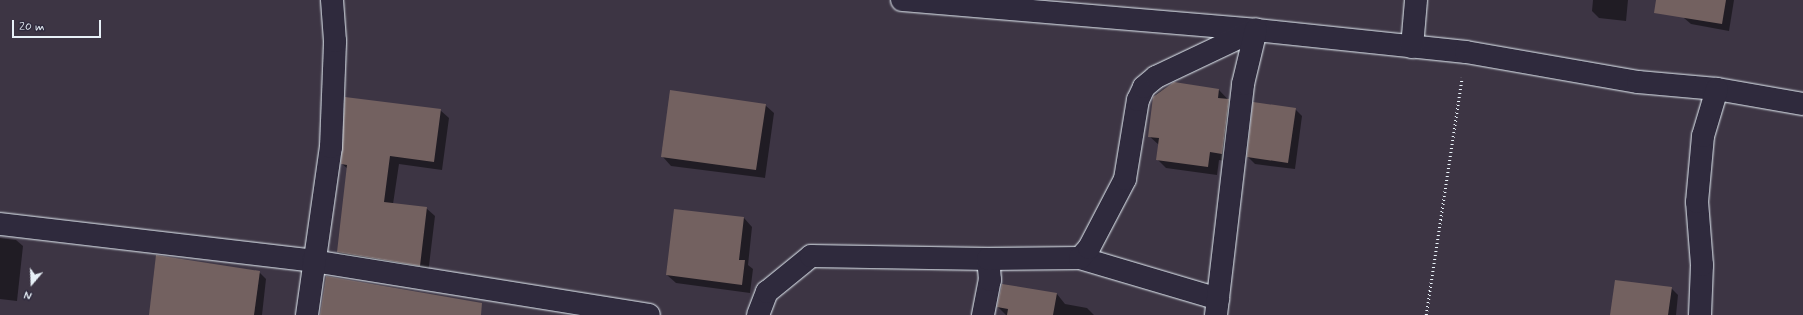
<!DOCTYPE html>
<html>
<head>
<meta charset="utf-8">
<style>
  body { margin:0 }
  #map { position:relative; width:1803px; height:315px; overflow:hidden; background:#3d3544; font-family:Mynerve,sans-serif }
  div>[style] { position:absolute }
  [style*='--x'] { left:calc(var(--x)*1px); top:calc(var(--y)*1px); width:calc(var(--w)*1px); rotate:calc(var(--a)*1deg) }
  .shadow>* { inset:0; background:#0007 }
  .building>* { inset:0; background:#736160 }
  .path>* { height:2.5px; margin-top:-1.25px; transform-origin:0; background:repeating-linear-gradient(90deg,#e8f1f8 0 1px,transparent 0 4px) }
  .roads { filter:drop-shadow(0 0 1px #e8f1f8) drop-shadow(0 0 1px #e8f1f8) }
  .minor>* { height:22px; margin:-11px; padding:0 11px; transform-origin:11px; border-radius:11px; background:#2f2a3d }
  span { translate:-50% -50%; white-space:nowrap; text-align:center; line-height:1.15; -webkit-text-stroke:3px #2f2a3d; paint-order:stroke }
  .north { position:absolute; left:12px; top:263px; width:40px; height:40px; -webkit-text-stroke:3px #2f2a3d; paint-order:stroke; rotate:199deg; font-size:11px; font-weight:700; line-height:16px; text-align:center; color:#e8f1f8 }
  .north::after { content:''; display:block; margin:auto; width:14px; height:18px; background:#e8f1f8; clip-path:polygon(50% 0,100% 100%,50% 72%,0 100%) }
  .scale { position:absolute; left:12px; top:20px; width:89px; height:18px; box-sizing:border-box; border:2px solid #e8f1f8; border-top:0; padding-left:5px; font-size:12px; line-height:14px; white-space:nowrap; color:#e8f1f8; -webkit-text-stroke:3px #2f2a3d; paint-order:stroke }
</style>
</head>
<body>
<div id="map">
  <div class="shadow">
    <i style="clip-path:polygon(1593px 0,1628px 0,1626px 21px,1599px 18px,1592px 11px)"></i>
    <i style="clip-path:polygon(1687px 0,1734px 0,1729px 31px,1691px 24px,1684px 18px)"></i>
    <i style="clip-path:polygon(1174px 83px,1219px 90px,1237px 109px,1231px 162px,1219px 160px,1217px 175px,1166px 168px,1158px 160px,1159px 145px,1149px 136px,1155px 95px)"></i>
    <i style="clip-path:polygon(765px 105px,774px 113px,765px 178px,671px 166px,663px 157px)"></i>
    <i style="clip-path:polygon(1295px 109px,1302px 116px,1295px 169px,1255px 164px,1248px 157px)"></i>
    <i style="clip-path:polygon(440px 110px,449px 118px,442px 170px,399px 164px,393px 204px,426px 208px,435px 216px,428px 274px,346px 260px,338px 252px,348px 169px,342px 164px)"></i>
    <i style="clip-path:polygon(675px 210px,744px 218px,752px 227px,748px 265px,753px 269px,750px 293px,676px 283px,667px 275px)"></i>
    <i style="clip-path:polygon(0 238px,16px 240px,23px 246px,17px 301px,0 299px)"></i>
    <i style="clip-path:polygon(259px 272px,266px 279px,262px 315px,150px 315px)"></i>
    <i style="clip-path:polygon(1671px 288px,1678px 295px,1676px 315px,1611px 315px)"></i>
    <i style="clip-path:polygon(1057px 294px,1065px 304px,1087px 308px,1094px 315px,1006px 315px,998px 307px)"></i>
  </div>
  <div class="building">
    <i style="clip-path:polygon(1656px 0,1726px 0,1722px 24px,1654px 13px)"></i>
    <i style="clip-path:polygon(1174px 82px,1219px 89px,1218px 98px,1229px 99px,1222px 154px,1210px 152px,1208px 167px,1156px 160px,1159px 138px,1148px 137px,1153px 97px)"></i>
    <i style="clip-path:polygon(670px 90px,766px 104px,756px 170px,661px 157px)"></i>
    <i style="clip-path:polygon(345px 97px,441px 109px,434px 162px,390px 156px,384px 202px,427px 207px,420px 266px,337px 252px,347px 165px,341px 164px)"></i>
    <i style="clip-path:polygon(1253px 102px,1296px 108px,1288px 163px,1247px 157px)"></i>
    <i style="clip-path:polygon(674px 209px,744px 217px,739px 260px,745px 260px,742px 285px,666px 275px)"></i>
    <i style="clip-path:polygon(156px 255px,260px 271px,254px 315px,149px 315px)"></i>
    <i style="clip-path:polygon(326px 276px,482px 303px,481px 315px,320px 315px)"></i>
    <i style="clip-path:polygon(1615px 280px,1672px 287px,1668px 315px,1610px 315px)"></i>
    <i style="clip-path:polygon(1002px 284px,1057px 293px,1053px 315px,1007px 315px,1008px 309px,997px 307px)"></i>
  </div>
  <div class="path">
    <i style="--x:1426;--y:315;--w:240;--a:-81.4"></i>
  </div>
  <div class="roads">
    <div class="minor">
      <i style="--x:902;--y:0;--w:355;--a:4.8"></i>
      <i style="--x:1256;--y:30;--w:211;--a:6"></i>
      <i style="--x:1466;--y:52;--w:175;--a:9.9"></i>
      <i style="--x:1638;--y:82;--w:79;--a:5.1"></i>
      <i style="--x:1717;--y:89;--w:87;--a:9.9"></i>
      <i style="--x:1412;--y:47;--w:47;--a:-85.1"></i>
      <i style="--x:0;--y:224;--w:315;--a:6.7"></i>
      <i style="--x:313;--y:261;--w:340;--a:9.1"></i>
      <i style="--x:1080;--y:258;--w:144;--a:16.5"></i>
      <i style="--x:307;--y:315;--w:170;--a:-81.9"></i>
      <i style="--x:331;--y:147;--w:106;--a:-87.8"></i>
      <i style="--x:335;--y:41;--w:41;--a:-94.2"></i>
      <i style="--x:758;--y:315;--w:25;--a:-69"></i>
      <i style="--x:767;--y:292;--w:57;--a:-39.3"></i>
      <i style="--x:811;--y:256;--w:177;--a:1"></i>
      <i style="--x:983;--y:315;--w:36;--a:-79"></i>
      <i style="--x:990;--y:280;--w:21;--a:-95"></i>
      <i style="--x:988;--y:259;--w:92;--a:-0.6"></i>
      <i style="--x:1080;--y:258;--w:13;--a:-48"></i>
      <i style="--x:1089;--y:248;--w:78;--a:-62.4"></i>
      <i style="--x:1125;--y:179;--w:80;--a:-80.7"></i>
      <i style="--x:1138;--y:100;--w:14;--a:-65"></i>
      <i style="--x:1144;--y:87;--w:16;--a:-40"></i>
      <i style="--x:1156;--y:77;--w:110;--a:-25.4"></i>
      <i style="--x:1216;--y:315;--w:233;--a:-83.3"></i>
      <i style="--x:1243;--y:84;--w:56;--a:-76.5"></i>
      <i style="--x:1700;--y:315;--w:50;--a:-87.7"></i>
      <i style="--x:1702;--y:265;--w:63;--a:-94.5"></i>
      <i style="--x:1697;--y:202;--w:66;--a:-84.8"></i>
      <i style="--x:1703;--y:136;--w:49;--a:-73.4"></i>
    </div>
  </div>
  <div class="north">N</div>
  <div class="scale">20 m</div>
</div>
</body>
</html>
